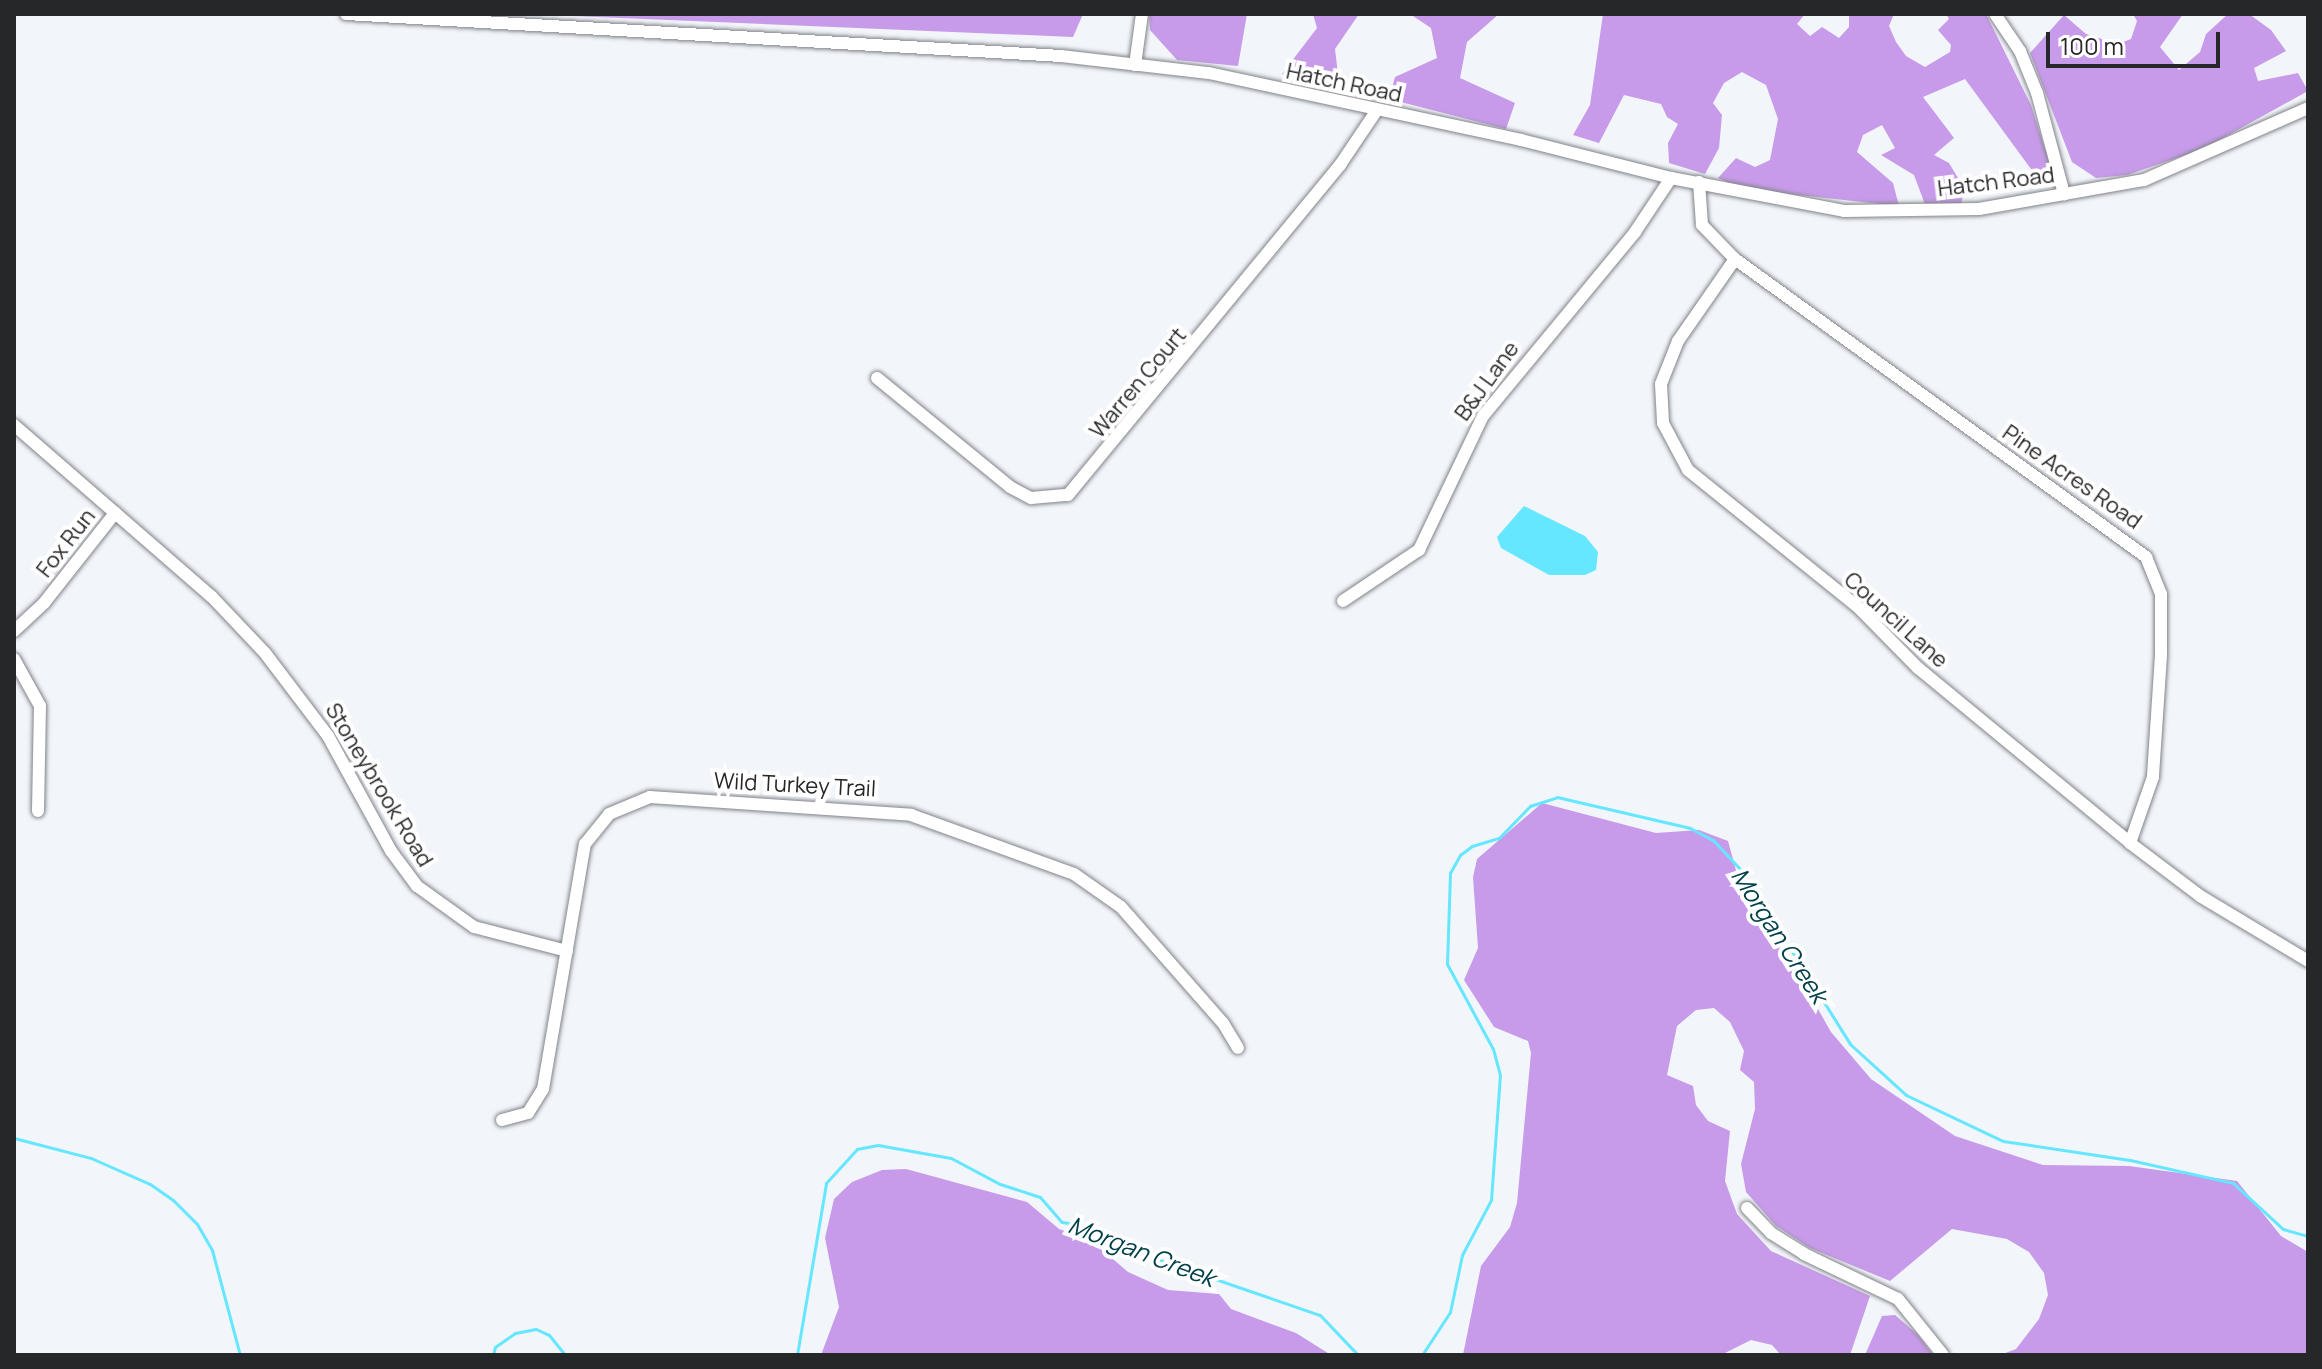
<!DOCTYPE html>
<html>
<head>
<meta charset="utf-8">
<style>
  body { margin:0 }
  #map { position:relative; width:2322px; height:1369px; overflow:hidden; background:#f2f5fa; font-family:Manrope,sans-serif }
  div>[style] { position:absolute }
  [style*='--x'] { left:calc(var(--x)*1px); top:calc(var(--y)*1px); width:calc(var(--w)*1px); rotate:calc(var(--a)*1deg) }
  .forest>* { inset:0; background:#c79be9 }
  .water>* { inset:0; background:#64e7ff }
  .stream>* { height:3px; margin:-1.5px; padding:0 1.5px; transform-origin:1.5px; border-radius:1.5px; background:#64e7ff }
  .roads { filter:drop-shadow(0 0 2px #808388) drop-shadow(0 0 2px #808388) }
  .street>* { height:12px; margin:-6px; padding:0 6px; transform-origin:6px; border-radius:6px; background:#fff }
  span { translate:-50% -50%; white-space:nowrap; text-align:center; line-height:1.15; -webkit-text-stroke:8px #fff; paint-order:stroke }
  .street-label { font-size:22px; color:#262729 }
  .water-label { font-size:24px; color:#004049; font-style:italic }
  .frame { position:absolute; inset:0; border:16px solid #262729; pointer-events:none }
  .scale { position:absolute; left:2046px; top:32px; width:174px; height:36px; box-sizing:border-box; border:4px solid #262729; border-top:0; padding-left:10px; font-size:24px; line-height:28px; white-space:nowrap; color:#262729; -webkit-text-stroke:6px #fff; paint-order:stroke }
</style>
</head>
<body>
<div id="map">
  <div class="forest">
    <i style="clip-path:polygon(525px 14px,1083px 14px,1073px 37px)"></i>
    <i style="clip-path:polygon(1149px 14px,1247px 14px,1238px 66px,1177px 60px,1150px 30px)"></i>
    <i style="clip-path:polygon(1313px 14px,1359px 14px,1335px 49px,1339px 83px,1282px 74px,1317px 28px)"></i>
    <i style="clip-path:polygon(1410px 14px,1499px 14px,1467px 42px,1460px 78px,1515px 103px,1506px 129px,1389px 99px,1395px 77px,1437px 58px,1431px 28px)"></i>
    <i style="clip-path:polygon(1603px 14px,1805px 14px,1797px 24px,1810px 36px,1822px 27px,1839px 38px,1849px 27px,1849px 14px,1894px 14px,1889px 26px,1896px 42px,1906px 56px,1925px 67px,1950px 52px,1951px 45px,1938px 30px,1949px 19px,1946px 14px,1986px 14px,2031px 105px,2053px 174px,2040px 177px,2031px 169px,1965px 79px,1923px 97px,1954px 138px,1934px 155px,1949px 163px,1964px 188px,1961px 206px,1926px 207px,1914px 175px,1881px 155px,1895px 148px,1882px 125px,1863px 135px,1857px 152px,1893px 183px,1899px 206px,1743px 189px,1718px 178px,1736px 158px,1755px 167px,1770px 160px,1778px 119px,1766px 85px,1742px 72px,1724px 83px,1713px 103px,1722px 115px,1719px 148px,1705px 174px,1669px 163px,1668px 143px,1678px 124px,1667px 117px,1661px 104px,1624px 95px,1599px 143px,1573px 135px,1590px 105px)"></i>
    <i style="clip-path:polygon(2133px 14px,2183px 14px,2160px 47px,2179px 70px,2200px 52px,2206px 34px,2228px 14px,2249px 14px,2271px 30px,2286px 51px,2254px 68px,2258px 81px,2298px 73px,2308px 91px,2203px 149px,2127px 175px,2096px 178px,2072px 162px,2030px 53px,2064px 15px,2086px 34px,2118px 44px,2131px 39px,2137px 21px)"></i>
    <i style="clip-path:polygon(1542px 803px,1656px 833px,1699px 830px,1728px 841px,1737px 874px,1749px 894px,1760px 896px,1778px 918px,1780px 942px,1831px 1032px,1871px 1079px,1955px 1136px,2043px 1165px,2129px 1166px,2237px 1181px,2281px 1236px,2308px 1252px,2308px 1355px,2000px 1355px,2016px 1349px,2039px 1319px,2048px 1295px,2044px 1273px,2029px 1252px,2007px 1239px,1952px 1229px,1890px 1281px,1810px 1248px,1776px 1226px,1746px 1192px,1741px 1164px,1755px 1109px,1754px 1082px,1740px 1070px,1744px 1051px,1730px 1022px,1714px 1008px,1696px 1010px,1677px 1026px,1667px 1075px,1693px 1086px,1696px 1105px,1708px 1121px,1730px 1131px,1725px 1181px,1737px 1214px,1771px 1251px,1870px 1296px,1850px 1355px,1781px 1355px,1772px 1345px,1751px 1340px,1721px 1355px,1463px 1355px,1481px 1266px,1510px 1227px,1517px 1203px,1531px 1053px,1528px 1041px,1494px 1027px,1464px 980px,1478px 948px,1473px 877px,1477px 859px)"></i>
    <i style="clip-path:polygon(906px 1169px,1027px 1202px,1059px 1229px,1092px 1241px,1128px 1272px,1168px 1290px,1219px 1294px,1231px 1309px,1296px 1333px,1331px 1355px,821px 1355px,839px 1307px,825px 1238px,834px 1199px,852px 1182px,882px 1170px)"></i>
    <i style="clip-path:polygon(1895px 1315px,1918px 1335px,1933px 1355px,1865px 1355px,1882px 1316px)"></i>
  </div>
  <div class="water">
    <i style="clip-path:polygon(1524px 506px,1585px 536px,1598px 552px,1596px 570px,1585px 575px,1549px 575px,1501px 548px,1497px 537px)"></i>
  </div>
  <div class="stream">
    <i style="--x:14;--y:1138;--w:80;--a:14.6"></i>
    <i style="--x:91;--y:1158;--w:64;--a:23.8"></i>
    <i style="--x:150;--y:1184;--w:28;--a:35"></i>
    <i style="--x:173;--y:1200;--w:34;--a:45"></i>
    <i style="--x:197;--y:1224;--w:30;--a:60"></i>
    <i style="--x:212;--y:1250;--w:109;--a:75.1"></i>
    <i style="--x:493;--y:1355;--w:8;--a:-76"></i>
    <i style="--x:495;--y:1347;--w:24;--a:-35"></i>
    <i style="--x:515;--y:1333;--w:21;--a:-11"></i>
    <i style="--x:536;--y:1329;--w:14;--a:25"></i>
    <i style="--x:549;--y:1335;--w:26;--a:51"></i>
    <i style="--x:797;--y:1355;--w:174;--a:-80.4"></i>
    <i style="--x:826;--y:1183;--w:46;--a:-47.6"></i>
    <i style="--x:857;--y:1149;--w:21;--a:-11"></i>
    <i style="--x:878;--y:1145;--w:74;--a:10.1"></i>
    <i style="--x:951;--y:1158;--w:55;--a:28"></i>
    <i style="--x:1000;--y:1184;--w:42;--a:18"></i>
    <i style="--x:1040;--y:1197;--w:33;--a:49"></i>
    <i style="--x:1062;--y:1222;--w:26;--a:9"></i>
    <i style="--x:1088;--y:1226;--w:46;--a:29.9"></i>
    <i style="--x:1128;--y:1249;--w:203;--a:19"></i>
    <i style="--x:1320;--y:1315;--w:55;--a:46.5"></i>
    <i style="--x:1422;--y:1355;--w:51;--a:-56.9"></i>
    <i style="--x:1450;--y:1312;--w:58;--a:-78.1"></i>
    <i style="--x:1462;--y:1255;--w:62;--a:-62.2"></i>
    <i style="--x:1491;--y:1200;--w:125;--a:-85.9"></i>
    <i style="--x:1500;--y:1075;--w:27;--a:-105"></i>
    <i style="--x:1493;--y:1049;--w:97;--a:-118.4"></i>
    <i style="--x:1447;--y:964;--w:91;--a:-88.1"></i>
    <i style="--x:1450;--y:873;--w:21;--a:-61"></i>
    <i style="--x:1460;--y:855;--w:15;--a:-37"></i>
    <i style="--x:1472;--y:846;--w:28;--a:-17"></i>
    <i style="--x:1499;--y:838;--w:45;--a:-45.9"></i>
    <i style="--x:1530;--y:806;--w:28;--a:-18"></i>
    <i style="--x:1557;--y:797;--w:137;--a:13.1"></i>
    <i style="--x:1690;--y:828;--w:26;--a:28"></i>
    <i style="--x:1713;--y:840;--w:41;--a:47"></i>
    <i style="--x:1741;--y:870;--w:205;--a:57.9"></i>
    <i style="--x:1850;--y:1044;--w:76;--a:42.3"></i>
    <i style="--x:1906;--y:1095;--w:107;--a:25.4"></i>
    <i style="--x:2003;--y:1141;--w:128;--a:8.5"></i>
    <i style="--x:2130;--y:1160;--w:106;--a:12.6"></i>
    <i style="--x:2233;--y:1183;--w:68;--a:42.6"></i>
    <i style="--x:2283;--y:1229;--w:26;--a:16"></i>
  </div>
  <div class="roads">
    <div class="street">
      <i style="--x:346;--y:14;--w:716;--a:3.36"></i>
      <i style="--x:1061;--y:56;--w:149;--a:6.6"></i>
      <i style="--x:1209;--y:73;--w:319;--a:12.1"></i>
      <i style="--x:1521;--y:140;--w:155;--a:14.2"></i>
      <i style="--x:1671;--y:178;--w:176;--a:10.8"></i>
      <i style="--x:1844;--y:211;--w:135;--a:-0.8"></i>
      <i style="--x:1979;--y:209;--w:168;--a:-10"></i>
      <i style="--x:2144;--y:180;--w:179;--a:-23.7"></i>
      <i style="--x:1995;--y:14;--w:45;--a:56"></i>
      <i style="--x:2020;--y:51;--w:45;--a:68"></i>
      <i style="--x:2037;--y:93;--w:105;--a:75"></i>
      <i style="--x:1135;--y:65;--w:51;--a:-82.2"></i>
      <i style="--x:1699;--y:182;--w:43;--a:86"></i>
      <i style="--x:1702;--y:225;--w:47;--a:45.9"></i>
      <i style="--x:1735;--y:259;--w:508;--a:35.94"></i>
      <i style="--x:2146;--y:557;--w:40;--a:68"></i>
      <i style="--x:2161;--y:594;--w:61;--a:90"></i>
      <i style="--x:2161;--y:655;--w:122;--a:93.8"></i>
      <i style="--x:2153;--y:777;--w:70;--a:109.2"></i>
      <i style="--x:1735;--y:259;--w:100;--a:124.8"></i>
      <i style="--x:1678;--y:341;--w:46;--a:111.6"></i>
      <i style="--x:1661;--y:384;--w:39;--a:87"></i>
      <i style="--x:1663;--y:423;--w:53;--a:62"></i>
      <i style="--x:1688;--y:470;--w:220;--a:38.9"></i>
      <i style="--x:1859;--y:608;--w:84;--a:45.5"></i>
      <i style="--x:1918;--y:668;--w:275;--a:39.5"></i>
      <i style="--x:2130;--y:843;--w:88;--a:37.1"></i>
      <i style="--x:2200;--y:896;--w:126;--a:31"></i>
      <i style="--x:877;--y:378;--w:172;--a:39.3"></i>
      <i style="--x:1010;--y:487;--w:24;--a:28"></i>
      <i style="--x:1031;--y:498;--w:37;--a:-5"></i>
      <i style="--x:1068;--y:495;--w:428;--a:-50.5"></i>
      <i style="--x:1340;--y:165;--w:66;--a:-56.1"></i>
      <i style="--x:14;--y:425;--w:262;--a:41"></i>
      <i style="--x:212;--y:597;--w:77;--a:46.6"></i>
      <i style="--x:265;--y:653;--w:104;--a:52.8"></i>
      <i style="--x:328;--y:736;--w:131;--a:61.3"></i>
      <i style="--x:391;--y:851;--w:44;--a:53.4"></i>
      <i style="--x:417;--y:886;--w:70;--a:35.7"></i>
      <i style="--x:474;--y:927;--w:96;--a:14.5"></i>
      <i style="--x:1343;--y:601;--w:92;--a:-33.9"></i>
      <i style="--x:1419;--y:550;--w:148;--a:-64.5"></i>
      <i style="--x:1483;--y:416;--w:239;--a:-50.4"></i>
      <i style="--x:1635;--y:232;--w:65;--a:-56.3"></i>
      <i style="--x:14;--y:631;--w:41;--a:-43"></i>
      <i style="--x:44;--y:603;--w:115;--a:-51.7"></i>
      <i style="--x:14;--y:659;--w:54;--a:61"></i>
      <i style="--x:40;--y:706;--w:105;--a:91.1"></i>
      <i style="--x:502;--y:1120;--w:27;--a:-15"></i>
      <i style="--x:528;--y:1113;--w:28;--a:-58"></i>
      <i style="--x:543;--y:1089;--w:249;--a:-80.3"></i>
      <i style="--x:585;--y:844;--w:38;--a:-51"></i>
      <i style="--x:609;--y:814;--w:44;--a:-22.5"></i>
      <i style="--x:650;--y:797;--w:262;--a:3.9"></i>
      <i style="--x:911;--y:815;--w:173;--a:19.9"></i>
      <i style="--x:1074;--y:874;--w:57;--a:35.1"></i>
      <i style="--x:1121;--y:907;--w:154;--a:48.7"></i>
      <i style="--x:1223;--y:1023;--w:29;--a:59"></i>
      <i style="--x:1747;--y:1208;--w:35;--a:46"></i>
      <i style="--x:1771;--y:1233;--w:39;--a:32"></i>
      <i style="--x:1804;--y:1254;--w:104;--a:25.6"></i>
      <i style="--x:1898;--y:1299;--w:72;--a:51.2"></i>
    </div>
  </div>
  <div class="street-label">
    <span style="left:1344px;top:83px;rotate:12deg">Hatch Road</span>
    <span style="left:1996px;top:182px;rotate:-7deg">Hatch Road</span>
    <span style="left:1487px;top:381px;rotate:-54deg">B&amp;J Lane</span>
    <span style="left:1138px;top:383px;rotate:-50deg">Warren Court</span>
    <span style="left:2072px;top:477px;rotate:35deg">Pine Acres Road</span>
    <span style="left:66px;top:543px;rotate:-52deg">Fox Run</span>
    <span style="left:1896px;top:620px;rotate:42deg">Council Lane</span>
    <span style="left:379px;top:785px;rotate:59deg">Stoneybrook Road</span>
    <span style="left:795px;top:785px;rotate:3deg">Wild Turkey Trail</span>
  </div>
  <div class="water-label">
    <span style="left:1780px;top:935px;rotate:57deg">Morgan Creek</span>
    <span style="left:1142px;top:1251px;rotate:21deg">Morgan Creek</span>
  </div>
  <div class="frame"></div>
  <div class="scale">100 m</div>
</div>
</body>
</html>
